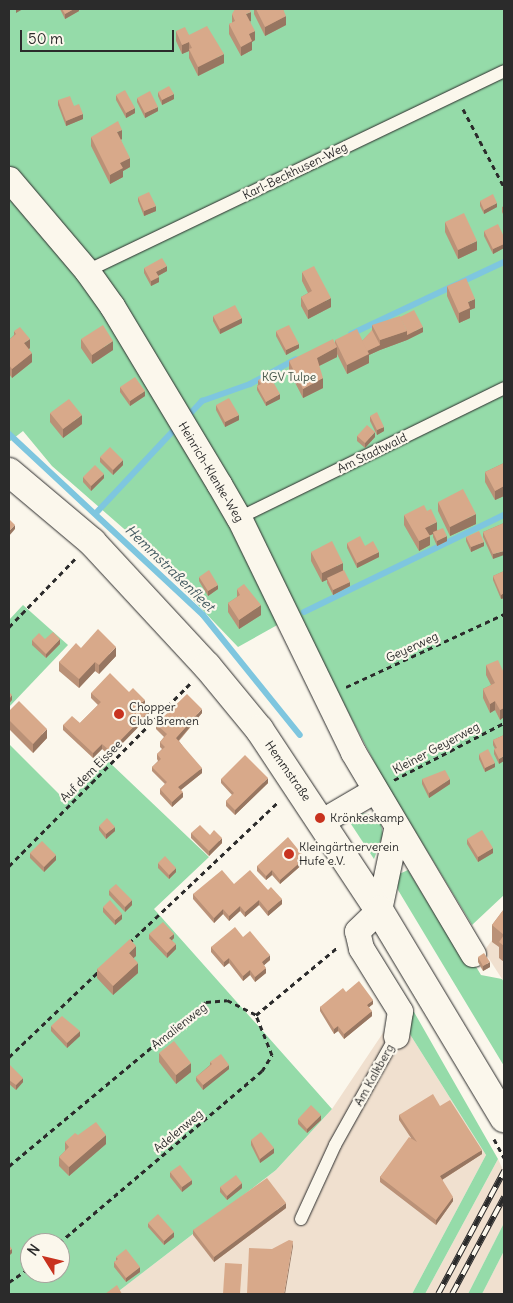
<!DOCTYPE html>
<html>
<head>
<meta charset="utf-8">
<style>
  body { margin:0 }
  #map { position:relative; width:513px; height:1303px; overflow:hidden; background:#fbf7ec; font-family:Delius,sans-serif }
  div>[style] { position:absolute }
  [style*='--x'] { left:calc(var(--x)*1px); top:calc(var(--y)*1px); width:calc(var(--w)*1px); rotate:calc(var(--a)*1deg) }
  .built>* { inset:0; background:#f0e0cf }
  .green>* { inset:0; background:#95dba9 }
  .stream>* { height:6px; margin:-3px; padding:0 3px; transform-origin:3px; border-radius:3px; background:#7ec6df }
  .path>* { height:3px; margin-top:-1.5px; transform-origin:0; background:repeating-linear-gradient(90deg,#2b2b2b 0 5px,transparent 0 9px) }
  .roads { filter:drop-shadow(0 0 1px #2b2b2b) drop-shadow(0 0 1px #2b2b2b) }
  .lane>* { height:12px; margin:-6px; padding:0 6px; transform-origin:6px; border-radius:6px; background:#fbf7ec }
  .street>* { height:25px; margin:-12.5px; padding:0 12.5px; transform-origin:12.5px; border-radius:12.5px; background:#fbf7ec }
  .secondary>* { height:28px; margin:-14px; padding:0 14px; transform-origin:14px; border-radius:14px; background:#fbf7ec }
  .rail>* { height:5.5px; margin-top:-2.75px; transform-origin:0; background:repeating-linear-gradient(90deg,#fbf7ec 0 11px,#2b2b2b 0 22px); box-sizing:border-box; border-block:1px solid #2b2b2b }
  .wall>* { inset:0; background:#ba9177 }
  .shaded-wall>* { inset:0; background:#977661 }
  .building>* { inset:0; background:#d8a98a }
  .dots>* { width:14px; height:14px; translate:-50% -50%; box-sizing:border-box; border:2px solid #fbf7ec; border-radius:50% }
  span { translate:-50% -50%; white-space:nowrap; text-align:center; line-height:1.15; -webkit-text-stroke:4.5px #fbf7ec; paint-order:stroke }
  .street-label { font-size:12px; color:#2b2b2b }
  .park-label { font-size:12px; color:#46574a }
  .poi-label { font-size:12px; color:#2b2b2b }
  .left { translate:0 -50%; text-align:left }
  .water-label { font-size:14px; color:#445a61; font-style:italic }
  .frame { position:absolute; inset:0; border:10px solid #2b2b2b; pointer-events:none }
  .north { position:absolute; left:20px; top:1233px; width:50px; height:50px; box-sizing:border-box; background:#fbf7ec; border:1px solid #a8a59f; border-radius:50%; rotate:306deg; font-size:14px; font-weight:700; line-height:20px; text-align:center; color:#2b2b2b }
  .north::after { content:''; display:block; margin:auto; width:18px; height:22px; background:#c8321e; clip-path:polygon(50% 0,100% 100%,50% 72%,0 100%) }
  .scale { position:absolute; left:20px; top:30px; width:154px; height:22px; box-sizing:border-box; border:2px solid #2b2b2b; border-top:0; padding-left:6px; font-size:15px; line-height:18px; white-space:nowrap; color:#2b2b2b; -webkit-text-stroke:4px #fbf7ec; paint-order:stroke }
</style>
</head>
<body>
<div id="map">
  <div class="built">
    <i style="clip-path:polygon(504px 924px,504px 982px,484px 951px)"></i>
    <i style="clip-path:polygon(391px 1021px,406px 1028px,486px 1155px,412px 1294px,115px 1294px,276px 1170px,332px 1109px)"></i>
    <i style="clip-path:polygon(498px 1159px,504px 1172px,504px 1223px,468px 1294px,425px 1294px)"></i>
    <i style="clip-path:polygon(504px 1251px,504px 1294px,482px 1294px)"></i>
  </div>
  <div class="green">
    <i style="clip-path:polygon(9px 9px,504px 9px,504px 895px,472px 925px,381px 775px,297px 614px,238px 647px,131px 535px,52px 466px,23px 431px,9px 442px)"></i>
    <i style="clip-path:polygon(23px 605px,68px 645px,9px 707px,9px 620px)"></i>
    <i style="clip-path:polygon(evenodd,9px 744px,67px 802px,108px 761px,209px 857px,154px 909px,332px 1109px,276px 1170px,115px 1294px,9px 1294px,9px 744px,30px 1243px,60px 1243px,60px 1273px,30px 1273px,30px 1243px)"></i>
    <i style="clip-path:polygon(358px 813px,369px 814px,381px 824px,383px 835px,374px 859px,349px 821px)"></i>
    <i style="clip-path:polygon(408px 870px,464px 962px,469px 955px,481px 975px,502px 979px,504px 982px,504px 1066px,398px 890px,397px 875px)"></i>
    <i style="clip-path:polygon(406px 1009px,414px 1012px,498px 1159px,425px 1294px,412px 1294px,486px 1155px,406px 1028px)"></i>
    <i style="clip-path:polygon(504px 1223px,504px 1251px,482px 1294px,468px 1294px)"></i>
  </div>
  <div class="stream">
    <i style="--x:351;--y:334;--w:169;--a:-25.2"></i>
    <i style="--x:188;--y:416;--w:21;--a:-47"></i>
    <i style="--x:202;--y:401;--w:51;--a:-19.5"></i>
    <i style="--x:250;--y:384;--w:52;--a:-28.5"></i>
    <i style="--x:9;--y:434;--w:265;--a:43"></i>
    <i style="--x:203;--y:615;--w:154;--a:51.1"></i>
    <i style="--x:96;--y:513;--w:112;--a:-46.8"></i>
    <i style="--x:304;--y:612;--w:222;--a:-25.9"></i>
  </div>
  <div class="path">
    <i style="--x:463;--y:109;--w:88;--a:62.3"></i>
    <i style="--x:9;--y:627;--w:95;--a:-45.9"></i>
    <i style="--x:346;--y:687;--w:174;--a:-24.8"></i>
    <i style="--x:394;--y:780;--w:124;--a:-27.4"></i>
    <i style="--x:9;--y:866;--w:258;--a:-45.2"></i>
    <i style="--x:129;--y:943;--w:207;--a:-43.4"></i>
    <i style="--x:256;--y:1015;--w:107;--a:-39.7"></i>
    <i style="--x:9;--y:1057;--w:124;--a:-43.7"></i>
    <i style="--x:494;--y:1139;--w:21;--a:62"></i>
    <i style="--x:9;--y:1166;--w:256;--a:-39.8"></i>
    <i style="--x:206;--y:1002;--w:21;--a:-5"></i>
    <i style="--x:227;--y:1000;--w:33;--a:27"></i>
    <i style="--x:59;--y:1243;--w:266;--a:-40.3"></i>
    <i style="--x:262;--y:1071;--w:19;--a:-58"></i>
    <i style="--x:272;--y:1055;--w:43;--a:-111.8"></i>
    <i style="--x:9;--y:1282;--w:25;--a:-34"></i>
  </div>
  <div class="roads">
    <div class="lane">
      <i style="--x:87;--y:271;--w:462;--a:-25.6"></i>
      <i style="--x:239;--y:518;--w:295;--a:-26.1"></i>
      <i style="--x:301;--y:1219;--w:81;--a:-65.3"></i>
      <i style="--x:335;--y:1145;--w:125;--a:-60.8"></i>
    </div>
    <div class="street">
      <i style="--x:9;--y:179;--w:121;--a:49.7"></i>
      <i style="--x:87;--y:271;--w:43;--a:54.5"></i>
      <i style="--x:112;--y:306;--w:208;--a:59"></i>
      <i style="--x:219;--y:484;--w:39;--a:60"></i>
      <i style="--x:239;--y:518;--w:260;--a:64"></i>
      <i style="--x:353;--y:752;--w:235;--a:59.3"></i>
      <i style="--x:322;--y:821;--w:61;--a:-30.3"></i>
      <i style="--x:396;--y:1036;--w:25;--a:-81"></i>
      <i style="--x:400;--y:1011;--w:74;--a:-121.8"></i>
      <i style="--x:361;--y:948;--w:17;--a:-103"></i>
      <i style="--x:357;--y:931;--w:30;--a:-44"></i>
      <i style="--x:379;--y:910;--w:83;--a:-78.1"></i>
    </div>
    <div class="secondary">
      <i style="--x:9;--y:472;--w:109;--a:40.1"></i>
      <i style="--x:92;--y:542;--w:169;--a:47.2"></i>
      <i style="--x:207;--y:666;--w:82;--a:50.5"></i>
      <i style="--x:259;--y:729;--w:217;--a:56.5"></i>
      <i style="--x:379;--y:910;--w:243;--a:59"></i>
    </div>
  </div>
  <div class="rail">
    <i style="--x:438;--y:1294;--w:140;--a:-61.8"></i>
    <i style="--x:452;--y:1294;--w:110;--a:-61.8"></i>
  </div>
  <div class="wall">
    <i style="clip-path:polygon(60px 9px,79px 9px,79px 11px,65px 19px)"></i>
    <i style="clip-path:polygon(254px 9px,283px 9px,286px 25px,265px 36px,254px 14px)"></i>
    <i style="clip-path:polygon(232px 14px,251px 21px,250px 21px,255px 40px,252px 42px,252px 50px,241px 56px,229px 34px,229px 24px,232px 23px)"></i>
    <i style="clip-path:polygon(176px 31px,189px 35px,224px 63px,198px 76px,189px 58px,189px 51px,182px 54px,176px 41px)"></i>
    <i style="clip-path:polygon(158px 92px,174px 99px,162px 105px,158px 96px)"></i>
    <i style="clip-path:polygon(116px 95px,135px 113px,126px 118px,116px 100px)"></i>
    <i style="clip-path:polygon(137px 98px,158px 111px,145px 118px,137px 102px)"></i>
    <i style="clip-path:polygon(58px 100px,74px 106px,83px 119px,66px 126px,58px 105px)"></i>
    <i style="clip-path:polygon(91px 137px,122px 139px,121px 140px,130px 167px,123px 171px,123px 177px,110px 184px,91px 146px)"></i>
    <i style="clip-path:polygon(138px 197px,156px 211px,144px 216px,138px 201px)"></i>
    <i style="clip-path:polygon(480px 201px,497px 207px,484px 214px,480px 206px)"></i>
    <i style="clip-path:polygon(504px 206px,504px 216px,502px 212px,502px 207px)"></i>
    <i style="clip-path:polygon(445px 222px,477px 250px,458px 259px,445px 232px)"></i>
    <i style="clip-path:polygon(484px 231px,504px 237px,504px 248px,493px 254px,484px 236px)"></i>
    <i style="clip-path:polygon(144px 268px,167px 271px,158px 276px,159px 282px,151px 286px,144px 273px)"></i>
    <i style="clip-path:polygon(302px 272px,331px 307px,308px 319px,301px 306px,301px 297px,308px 293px,302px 281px)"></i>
    <i style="clip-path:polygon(447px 286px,475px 308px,470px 310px,470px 318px,459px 323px,447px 296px)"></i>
    <i style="clip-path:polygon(213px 316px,242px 323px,220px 334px,213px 321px)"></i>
    <i style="clip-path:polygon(372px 325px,423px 332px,407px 340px,380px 350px,369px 355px,369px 363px,347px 374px,337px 354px,337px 357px,319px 366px,323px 388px,303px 398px,289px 371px,289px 361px,335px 343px,335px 340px,362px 341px,372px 331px)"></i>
    <i style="clip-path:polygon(14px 331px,30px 348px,29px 349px,32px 362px,12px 378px,9px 374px,9px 340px,14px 335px)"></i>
    <i style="clip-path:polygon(276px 331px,299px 348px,286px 355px,276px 336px)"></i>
    <i style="clip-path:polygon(81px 339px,113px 350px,92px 364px,81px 348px)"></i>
    <i style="clip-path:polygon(258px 380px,280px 399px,266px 406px,257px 390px,257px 386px,258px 385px)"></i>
    <i style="clip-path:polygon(120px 387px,145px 396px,130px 406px,120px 392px)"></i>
    <i style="clip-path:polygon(216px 405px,239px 420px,225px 427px,216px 410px)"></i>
    <i style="clip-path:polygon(50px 413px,82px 424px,63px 438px,50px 422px)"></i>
    <i style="clip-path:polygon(370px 416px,384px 431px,377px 435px,370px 421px)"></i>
    <i style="clip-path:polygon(357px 436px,375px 437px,365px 448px,357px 441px)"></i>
    <i style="clip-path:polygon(100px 457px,123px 465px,113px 475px,100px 462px)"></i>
    <i style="clip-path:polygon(504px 463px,504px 496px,495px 500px,485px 482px,485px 472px)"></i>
    <i style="clip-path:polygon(83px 477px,104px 478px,91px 491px,83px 482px)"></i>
    <i style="clip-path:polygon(438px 502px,476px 524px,450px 536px,438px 511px)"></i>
    <i style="clip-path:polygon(404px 515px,437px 530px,447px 541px,437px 546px,433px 537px,433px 534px,429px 536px,430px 545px,419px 551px,404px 525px)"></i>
    <i style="clip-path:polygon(504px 523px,493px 559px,483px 537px,483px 532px)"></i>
    <i style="clip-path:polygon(466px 537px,484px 546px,471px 552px,466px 541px)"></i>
    <i style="clip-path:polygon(347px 543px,365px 546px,379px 557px,357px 568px,347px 548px)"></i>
    <i style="clip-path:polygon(311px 552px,343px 570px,350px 586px,333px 595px,327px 583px,327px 580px,322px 582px,311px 561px)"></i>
    <i style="clip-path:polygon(504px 571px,504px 598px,501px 599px,493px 580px,493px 576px)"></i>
    <i style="clip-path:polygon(199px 577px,218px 589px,208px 596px,199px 581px)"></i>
    <i style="clip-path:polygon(237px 589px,261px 615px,239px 629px,228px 612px,228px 603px,237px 597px)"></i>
    <i style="clip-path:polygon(32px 640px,60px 644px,46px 658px,32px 645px)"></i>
    <i style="clip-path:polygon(81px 648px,116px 656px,99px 674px,95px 671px,79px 688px,59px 671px,59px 662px)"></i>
    <i style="clip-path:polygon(486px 665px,504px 673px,504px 717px,500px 720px,495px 710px,490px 713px,483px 698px,483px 689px,491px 685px,486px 675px)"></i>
    <i style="clip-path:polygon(129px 692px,145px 704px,143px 706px,149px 716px,110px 756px,102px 749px,93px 758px,63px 730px,63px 725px,80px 723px,98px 705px,91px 698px,91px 693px)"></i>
    <i style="clip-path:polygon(9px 711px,47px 738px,33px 753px,9px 729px)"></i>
    <i style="clip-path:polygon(202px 713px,179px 741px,202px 773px,181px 790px,183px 797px,172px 807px,160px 794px,160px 789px,165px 784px,152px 771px,152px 767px,158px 761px,157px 759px,157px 754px,162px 749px,160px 747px,160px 742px,164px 737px,156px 729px,156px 724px)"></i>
    <i style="clip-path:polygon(504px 735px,499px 764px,494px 754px,494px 749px,495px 749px,493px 745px,493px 740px)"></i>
    <i style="clip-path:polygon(479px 754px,495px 767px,485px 772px,479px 759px)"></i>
    <i style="clip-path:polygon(221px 779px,268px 783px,235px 815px,226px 806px,226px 801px,232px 795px,221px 783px)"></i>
    <i style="clip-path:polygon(422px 779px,450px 784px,429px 798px,422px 784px)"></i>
    <i style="clip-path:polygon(99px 826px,115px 831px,106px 839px,99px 830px)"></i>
    <i style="clip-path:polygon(191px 833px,210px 835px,222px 843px,209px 856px,191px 838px)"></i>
    <i style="clip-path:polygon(467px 839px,493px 853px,478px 862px,467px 844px)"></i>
    <i style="clip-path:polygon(30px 853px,56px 860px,44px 872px,30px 858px)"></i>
    <i style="clip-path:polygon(305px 862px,280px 884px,272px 875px,266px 880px,257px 871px,257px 866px)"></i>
    <i style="clip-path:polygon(158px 863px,176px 872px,169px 879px,158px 868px)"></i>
    <i style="clip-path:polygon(234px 884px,268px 890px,282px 904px,268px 916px,259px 905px,245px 917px,240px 911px,229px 921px,223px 914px,214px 923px,193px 899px,193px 894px)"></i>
    <i style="clip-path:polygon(109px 890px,132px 905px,125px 912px,109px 895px)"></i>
    <i style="clip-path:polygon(103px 907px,122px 919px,115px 925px,103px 912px)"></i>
    <i style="clip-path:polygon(504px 909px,504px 962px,499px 958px,499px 947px,492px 942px,492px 925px)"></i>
    <i style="clip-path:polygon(149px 934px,174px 938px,172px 940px,176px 949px,167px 958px,149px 939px)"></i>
    <i style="clip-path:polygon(243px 937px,270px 960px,264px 965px,266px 973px,255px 982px,250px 975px,243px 981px,229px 963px,224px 967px,211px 952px,211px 947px)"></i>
    <i style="clip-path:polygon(136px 956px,133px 958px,138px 973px,113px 995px,97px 978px,97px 969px)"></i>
    <i style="clip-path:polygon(478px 957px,490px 967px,483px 971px,478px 962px)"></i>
    <i style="clip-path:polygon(346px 992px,373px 1004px,369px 1007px,372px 1016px,344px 1039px,338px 1031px,334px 1034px,320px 1011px,320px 1007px)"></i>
    <i style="clip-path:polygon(51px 1026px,80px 1036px,67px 1048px,51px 1031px)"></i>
    <i style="clip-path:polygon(159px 1053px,191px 1072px,176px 1084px,159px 1062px)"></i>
    <i style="clip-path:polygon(210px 1062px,229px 1069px,203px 1090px,196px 1081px,196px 1077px,210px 1065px)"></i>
    <i style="clip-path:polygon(9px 1066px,23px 1082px,16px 1090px,9px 1084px)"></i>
    <i style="clip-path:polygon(440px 1106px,482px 1154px,442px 1180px,453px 1201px,436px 1225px,380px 1182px,380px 1177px,411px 1138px,399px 1120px,399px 1115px)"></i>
    <i style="clip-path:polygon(298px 1119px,321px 1120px,307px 1133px,298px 1124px)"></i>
    <i style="clip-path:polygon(78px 1135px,106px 1144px,69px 1176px,59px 1166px,59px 1157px,65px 1151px,65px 1142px)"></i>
    <i style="clip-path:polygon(251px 1140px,274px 1153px,260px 1163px,251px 1145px)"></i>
    <i style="clip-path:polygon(170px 1172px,192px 1184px,182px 1192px,170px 1177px)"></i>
    <i style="clip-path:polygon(220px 1187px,242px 1188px,227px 1200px,220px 1192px)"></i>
    <i style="clip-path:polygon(286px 1208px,214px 1262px,193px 1235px,193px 1230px)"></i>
    <i style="clip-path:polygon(148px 1223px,174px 1237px,164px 1245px,148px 1227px)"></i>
    <i style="clip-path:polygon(116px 1257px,140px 1272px,126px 1282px,114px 1267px,114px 1262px,116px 1261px)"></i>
  </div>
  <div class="shaded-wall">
    <i style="clip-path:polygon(16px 9px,23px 9px,16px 13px)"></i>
    <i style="clip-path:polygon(74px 9px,79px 9px,79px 11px,65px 19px,65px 14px)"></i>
    <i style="clip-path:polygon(251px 12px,251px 21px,246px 24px,246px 14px)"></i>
    <i style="clip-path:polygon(286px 16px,286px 25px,265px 36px,265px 27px)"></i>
    <i style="clip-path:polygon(255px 31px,255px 40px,252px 42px,252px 50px,241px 56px,241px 47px,249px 34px)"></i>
    <i style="clip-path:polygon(189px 42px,189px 51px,182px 54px,182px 45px)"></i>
    <i style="clip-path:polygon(224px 54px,224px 63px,198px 76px,198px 67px)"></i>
    <i style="clip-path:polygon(174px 94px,174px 99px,162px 105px,162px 100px)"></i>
    <i style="clip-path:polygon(158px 107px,158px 111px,145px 118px,145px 113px)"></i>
    <i style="clip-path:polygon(135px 108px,135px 113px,126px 118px,126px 113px)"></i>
    <i style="clip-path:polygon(83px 114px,83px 119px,66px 126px,66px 121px)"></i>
    <i style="clip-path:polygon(122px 130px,122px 139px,117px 141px,117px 132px)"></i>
    <i style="clip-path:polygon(130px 158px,130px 167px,123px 171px,123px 177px,110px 184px,110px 175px,120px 163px)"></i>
    <i style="clip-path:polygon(497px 203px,497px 207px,484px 214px,484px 210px)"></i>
    <i style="clip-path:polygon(156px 206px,156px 211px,144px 216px,144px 211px)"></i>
    <i style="clip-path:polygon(477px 241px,477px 250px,458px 259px,458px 250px)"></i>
    <i style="clip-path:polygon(504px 244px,504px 248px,493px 254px,493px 249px)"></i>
    <i style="clip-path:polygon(167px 266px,167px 271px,156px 277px,156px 272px)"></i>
    <i style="clip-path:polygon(159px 277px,159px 282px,151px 286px,151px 281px)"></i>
    <i style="clip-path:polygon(331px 298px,331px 307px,308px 319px,308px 310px)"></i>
    <i style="clip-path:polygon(475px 299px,475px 308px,470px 310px,470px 318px,459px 323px,459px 313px,468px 302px)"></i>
    <i style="clip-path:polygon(242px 318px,242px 323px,220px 334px,220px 329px)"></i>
    <i style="clip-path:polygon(423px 327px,423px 332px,407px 340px,407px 335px)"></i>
    <i style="clip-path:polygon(407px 331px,407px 340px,380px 350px,369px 355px,369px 363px,347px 374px,347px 365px,365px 352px,380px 345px,380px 340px)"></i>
    <i style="clip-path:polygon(30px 339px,30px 348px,24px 353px,24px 343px)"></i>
    <i style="clip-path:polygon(113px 341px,113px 350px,92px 364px,92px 355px)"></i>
    <i style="clip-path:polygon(299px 344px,299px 348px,286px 355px,286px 350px)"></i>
    <i style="clip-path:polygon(337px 347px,337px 357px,317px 367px,317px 358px)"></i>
    <i style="clip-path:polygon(32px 353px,32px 362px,12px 378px,12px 369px)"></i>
    <i style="clip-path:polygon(323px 378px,323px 388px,303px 398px,303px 389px)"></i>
    <i style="clip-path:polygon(145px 391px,145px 396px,130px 406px,130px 401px)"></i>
    <i style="clip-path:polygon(280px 394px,280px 399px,266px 406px,266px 402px)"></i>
    <i style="clip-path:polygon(82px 415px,82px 424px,63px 438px,63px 429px)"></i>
    <i style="clip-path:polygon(239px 415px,239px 420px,225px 427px,225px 422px)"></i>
    <i style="clip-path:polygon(384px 427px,384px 431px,377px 435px,377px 430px)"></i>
    <i style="clip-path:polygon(375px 432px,375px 437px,365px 448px,365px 443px)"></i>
    <i style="clip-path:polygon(123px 460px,123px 465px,113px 475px,113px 470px)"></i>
    <i style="clip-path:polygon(104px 474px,104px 478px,91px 491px,91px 486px)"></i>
    <i style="clip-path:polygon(504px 486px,504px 496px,495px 500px,495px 491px)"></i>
    <i style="clip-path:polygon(476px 514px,476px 524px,450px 536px,450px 527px)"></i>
    <i style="clip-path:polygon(437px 522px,437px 532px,433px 532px,433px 534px,425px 537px,425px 528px)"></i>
    <i style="clip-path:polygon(15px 525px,15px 529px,9px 536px,9px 531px)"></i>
    <i style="clip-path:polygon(430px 536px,430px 545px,419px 551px,419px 541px)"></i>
    <i style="clip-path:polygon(447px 536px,447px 541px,437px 546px,437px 541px)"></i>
    <i style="clip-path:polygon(484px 542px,484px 546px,471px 552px,471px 547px)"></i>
    <i style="clip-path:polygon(504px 551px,504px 555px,493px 559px,493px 554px)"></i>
    <i style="clip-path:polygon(379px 552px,379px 557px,357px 568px,357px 563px)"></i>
    <i style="clip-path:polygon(343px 563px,343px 572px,322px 582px,322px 573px)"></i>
    <i style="clip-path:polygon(350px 582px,350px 586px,333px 595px,333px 590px)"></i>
    <i style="clip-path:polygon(218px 585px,218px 589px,208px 596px,208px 591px)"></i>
    <i style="clip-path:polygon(504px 593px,504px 598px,501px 599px,501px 595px)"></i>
    <i style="clip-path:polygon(261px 605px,261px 615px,239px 629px,239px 620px)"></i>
    <i style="clip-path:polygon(60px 639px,60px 644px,46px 658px,46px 654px)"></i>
    <i style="clip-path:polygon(116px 647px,116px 656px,99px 674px,99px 665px)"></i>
    <i style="clip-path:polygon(95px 662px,95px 671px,79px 688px,79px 679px)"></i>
    <i style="clip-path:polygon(12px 695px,12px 700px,9px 704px,9px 699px)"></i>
    <i style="clip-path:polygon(145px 700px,145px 704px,141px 708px,141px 703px)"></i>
    <i style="clip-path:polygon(495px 701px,495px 710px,490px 713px,490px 704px)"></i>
    <i style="clip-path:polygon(504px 708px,504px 717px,500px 720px,500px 710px)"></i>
    <i style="clip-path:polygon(202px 709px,202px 713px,176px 743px,176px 738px)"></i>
    <i style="clip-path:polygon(149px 711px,149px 716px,110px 756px,110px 751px)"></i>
    <i style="clip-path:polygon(47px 729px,47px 738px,33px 753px,33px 744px)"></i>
    <i style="clip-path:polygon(102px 744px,102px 749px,93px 758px,93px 753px)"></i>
    <i style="clip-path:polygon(504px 756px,504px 761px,499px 764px,499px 759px)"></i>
    <i style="clip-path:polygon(495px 763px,495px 767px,485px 772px,485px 768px)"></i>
    <i style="clip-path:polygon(202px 768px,202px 773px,178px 792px,178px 787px)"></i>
    <i style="clip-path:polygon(268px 778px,268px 783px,235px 815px,235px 810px)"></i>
    <i style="clip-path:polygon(450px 779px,450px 784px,429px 798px,429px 793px)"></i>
    <i style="clip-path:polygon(183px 792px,183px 797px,172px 807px,172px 802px)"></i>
    <i style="clip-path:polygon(115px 827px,115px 831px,106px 839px,106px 834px)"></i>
    <i style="clip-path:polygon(222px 838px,222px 843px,209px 856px,209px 851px)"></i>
    <i style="clip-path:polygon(493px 848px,493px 853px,478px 862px,478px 857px)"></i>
    <i style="clip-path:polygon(56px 855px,56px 860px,44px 872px,44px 867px)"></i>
    <i style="clip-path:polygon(305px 858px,305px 862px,280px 884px,280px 880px)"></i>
    <i style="clip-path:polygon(176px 868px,176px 872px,169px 879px,169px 875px)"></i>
    <i style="clip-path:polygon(272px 870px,272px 875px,266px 880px,266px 876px)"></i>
    <i style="clip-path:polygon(282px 899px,282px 904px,268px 916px,268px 911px)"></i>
    <i style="clip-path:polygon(132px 900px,132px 905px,125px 912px,125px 907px)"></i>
    <i style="clip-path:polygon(259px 900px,259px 905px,245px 917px,245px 912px)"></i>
    <i style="clip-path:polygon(240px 906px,240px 911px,229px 921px,229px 916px)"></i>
    <i style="clip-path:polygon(223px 909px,223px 914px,214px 923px,214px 918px)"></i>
    <i style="clip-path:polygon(122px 914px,122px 919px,115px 925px,115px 920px)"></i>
    <i style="clip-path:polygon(174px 934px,174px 938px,169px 943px,169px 938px)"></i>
    <i style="clip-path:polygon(176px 944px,176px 949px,167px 958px,167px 953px)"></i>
    <i style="clip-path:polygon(136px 946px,136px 956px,129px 962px,129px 953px)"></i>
    <i style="clip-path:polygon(270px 955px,270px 960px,262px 967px,262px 962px)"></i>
    <i style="clip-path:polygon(229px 958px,229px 963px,224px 967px,224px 962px)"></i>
    <i style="clip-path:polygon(490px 962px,490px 967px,483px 971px,483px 966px)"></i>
    <i style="clip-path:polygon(138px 963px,138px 973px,113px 995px,113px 986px)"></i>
    <i style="clip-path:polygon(266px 968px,266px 973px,255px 982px,255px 977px)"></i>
    <i style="clip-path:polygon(250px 970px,250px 975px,243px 981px,243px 976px)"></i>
    <i style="clip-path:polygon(373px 1000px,373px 1004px,367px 1009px,367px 1005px)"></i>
    <i style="clip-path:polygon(372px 1011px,372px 1016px,344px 1039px,344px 1034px)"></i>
    <i style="clip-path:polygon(338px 1026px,338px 1031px,334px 1034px,334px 1029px)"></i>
    <i style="clip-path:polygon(80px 1031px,80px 1036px,67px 1048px,67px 1043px)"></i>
    <i style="clip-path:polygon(191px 1063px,191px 1072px,176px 1084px,176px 1075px)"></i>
    <i style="clip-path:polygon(229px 1065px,229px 1069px,203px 1090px,203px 1085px)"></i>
    <i style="clip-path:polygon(23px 1078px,23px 1082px,16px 1090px,16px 1085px)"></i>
    <i style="clip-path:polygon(321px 1115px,321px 1120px,307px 1133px,307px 1129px)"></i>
    <i style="clip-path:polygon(106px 1135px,106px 1144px,69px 1176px,69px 1167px)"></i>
    <i style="clip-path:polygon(274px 1148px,274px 1153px,260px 1163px,260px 1159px)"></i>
    <i style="clip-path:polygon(482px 1150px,482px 1154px,440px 1181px,440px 1176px)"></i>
    <i style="clip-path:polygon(192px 1180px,192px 1184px,182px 1192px,182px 1187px)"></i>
    <i style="clip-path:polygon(242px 1183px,242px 1188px,227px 1200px,227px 1196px)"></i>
    <i style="clip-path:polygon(453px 1197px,453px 1201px,436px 1225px,436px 1220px)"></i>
    <i style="clip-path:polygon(286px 1203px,286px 1208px,214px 1262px,214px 1257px)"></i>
    <i style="clip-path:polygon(174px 1232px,174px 1237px,164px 1245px,164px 1241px)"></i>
    <i style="clip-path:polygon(293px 1241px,293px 1246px,285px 1294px,284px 1294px)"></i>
    <i style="clip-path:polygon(12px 1249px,12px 1253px,9px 1256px,9px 1251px)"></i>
    <i style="clip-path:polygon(140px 1267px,140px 1272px,126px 1282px,126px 1278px)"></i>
  </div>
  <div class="building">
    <i style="clip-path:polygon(62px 9px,74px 9px,65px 14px)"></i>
    <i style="clip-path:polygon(235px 9px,249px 9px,251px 12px,246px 14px,255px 31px,249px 34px,252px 41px,241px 47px,229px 24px,235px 21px,232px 14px)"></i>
    <i style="clip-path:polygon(256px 9px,283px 9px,286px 16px,265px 27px)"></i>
    <i style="clip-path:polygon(207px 26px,224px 54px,198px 67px,189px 49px,192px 48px,189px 42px,182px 45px,176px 31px,185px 27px,189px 35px)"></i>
    <i style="clip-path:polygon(169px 86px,174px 94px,162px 100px,158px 92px)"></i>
    <i style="clip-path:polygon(125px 90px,135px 108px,126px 113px,116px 95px)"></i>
    <i style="clip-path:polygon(150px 91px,158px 107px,145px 113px,137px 98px)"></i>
    <i style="clip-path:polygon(70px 96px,74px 106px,79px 104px,83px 114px,66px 121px,58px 100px)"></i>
    <i style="clip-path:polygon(118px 121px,122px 130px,117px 132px,130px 158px,120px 163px,123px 168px,110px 175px,91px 137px)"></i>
    <i style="clip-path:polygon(149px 192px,156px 206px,144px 211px,138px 197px)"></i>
    <i style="clip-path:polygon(493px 194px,497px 203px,484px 210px,480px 201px)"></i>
    <i style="clip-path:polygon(464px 213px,477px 241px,458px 250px,445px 222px)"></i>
    <i style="clip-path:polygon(498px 224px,504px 237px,504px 244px,493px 249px,484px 231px)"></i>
    <i style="clip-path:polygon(162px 258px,167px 266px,156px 272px,159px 277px,151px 281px,144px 268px)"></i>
    <i style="clip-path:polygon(314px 266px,331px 298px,308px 310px,301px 297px,312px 291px,302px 272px)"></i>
    <i style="clip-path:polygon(466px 278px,475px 299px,468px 302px,470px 308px,459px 313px,447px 286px)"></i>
    <i style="clip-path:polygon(235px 305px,242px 318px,220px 329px,213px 316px)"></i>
    <i style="clip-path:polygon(414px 310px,423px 327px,407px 335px,407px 331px,400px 317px)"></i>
    <i style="clip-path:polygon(400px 316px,407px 331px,380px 340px,372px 325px)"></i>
    <i style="clip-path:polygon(103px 325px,113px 341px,92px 355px,81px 339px)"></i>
    <i style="clip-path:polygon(289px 325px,299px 344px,286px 350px,276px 331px)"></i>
    <i style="clip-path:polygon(20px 327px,30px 339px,24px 343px,32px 353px,12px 369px,9px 365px,9px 357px,10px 357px,9px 356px,9px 340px,16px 334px,14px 331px)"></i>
    <i style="clip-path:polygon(357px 329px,369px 354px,347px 365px,335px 340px)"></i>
    <i style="clip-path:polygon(372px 330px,380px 345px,367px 351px,362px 341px)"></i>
    <i style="clip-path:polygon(333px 339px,337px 347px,317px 358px,323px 378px,303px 389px,289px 361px)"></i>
    <i style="clip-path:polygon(266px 376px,268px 380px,271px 378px,280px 394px,266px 402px,257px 386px,261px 384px,258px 380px)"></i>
    <i style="clip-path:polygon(135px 377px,145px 391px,130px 401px,120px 387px)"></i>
    <i style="clip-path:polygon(229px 398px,239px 415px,225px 422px,216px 405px)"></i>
    <i style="clip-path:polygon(69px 399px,82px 415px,63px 429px,50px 413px)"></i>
    <i style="clip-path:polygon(377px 412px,384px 427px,377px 430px,370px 416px)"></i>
    <i style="clip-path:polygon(367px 425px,375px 432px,365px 443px,357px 436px)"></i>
    <i style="clip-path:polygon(110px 447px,123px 460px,113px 470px,100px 457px)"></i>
    <i style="clip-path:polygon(504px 463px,504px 486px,495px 491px,485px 472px)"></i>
    <i style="clip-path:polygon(95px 465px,104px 474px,91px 486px,83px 477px)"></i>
    <i style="clip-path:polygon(463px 489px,476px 514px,450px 527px,438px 502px)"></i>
    <i style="clip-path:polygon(424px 505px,427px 511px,431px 509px,437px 522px,425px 528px,430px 536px,419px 541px,404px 515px)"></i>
    <i style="clip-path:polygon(9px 519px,15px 525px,9px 531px)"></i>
    <i style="clip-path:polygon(504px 523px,504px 551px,493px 554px,483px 532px)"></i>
    <i style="clip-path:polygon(443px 528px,447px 536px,437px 541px,433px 532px)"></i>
    <i style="clip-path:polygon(479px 531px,484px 542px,471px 547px,466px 537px)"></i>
    <i style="clip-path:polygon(360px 536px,365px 546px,373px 541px,379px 552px,357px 563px,347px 543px)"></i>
    <i style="clip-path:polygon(332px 541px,343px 563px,322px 573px,311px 552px)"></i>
    <i style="clip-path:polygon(209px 570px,218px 585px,208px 591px,199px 577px)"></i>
    <i style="clip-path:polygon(344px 570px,350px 582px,333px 590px,327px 578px)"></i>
    <i style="clip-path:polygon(504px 571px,504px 593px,501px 595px,493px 576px)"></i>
    <i style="clip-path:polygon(244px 584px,261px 605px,239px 620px,228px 603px,240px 595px,237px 589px)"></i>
    <i style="clip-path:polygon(98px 629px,116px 647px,99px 665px,95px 662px,79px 679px,59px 662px,76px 643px,81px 648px)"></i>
    <i style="clip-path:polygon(53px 632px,60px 639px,46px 654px,32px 640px,39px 633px,45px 639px)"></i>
    <i style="clip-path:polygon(498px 660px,504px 673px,504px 708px,500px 710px,495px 701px,490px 704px,483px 689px,495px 683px,486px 665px)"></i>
    <i style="clip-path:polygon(110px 673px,129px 692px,133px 688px,145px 700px,141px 703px,149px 711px,110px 751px,102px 744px,93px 753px,63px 725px,72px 716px,80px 723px,101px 702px,91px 693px)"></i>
    <i style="clip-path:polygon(9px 692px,12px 695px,9px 699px)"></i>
    <i style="clip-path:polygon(187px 694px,202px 709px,176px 738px,202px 768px,178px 787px,183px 792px,172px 802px,160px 789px,167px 782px,152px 767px,161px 759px,157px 754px,165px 747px,160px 742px,167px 734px,156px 724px)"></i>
    <i style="clip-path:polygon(19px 701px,47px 729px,33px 744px,9px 720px,9px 711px)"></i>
    <i style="clip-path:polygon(504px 735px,504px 756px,499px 759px,494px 749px,497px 748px,493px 740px)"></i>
    <i style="clip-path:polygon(488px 749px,495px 763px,485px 768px,479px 754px)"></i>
    <i style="clip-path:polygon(245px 755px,268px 778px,235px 810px,226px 801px,234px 793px,221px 779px)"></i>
    <i style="clip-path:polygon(445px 770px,450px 779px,429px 793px,422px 779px)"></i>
    <i style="clip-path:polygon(107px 818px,115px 827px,106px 834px,99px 826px)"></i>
    <i style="clip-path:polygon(200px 825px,210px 835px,214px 830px,222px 838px,209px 851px,191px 833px)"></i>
    <i style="clip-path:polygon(482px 830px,493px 848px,478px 857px,467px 839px)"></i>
    <i style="clip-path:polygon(288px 837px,305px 858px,280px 880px,272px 870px,266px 876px,257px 866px)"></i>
    <i style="clip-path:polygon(42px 841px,56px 855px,44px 867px,30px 853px)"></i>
    <i style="clip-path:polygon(165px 856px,176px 868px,169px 875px,158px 863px)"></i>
    <i style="clip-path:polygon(222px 870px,234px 884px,250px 870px,268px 890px,271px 887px,282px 899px,268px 911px,259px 900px,245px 912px,240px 906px,229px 916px,223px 909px,214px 918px,193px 894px)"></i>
    <i style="clip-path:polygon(116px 884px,132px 900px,125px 907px,109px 890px)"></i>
    <i style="clip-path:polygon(110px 900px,122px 914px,115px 920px,103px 907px)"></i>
    <i style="clip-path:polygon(504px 909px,504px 935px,492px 925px)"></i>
    <i style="clip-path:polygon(163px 922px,174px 934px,169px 938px,176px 944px,167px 953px,149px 934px)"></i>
    <i style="clip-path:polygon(235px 927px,243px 937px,250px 931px,270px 955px,262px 962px,266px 968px,255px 977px,250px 970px,243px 976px,229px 958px,224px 962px,211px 947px)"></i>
    <i style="clip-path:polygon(504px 935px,504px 946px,499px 942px)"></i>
    <i style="clip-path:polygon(130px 939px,136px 946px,129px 953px,138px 963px,113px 986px,97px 969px)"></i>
    <i style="clip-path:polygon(484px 953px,490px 962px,483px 966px,478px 957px)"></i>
    <i style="clip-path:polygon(359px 981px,373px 1000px,367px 1005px,372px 1011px,344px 1034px,338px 1026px,334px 1029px,320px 1007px,343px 988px,346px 992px)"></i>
    <i style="clip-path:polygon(62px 1016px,80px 1031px,67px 1043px,51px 1026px)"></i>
    <i style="clip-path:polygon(174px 1041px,191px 1063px,176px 1075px,159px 1053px)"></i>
    <i style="clip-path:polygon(221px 1054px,229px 1065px,203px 1085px,196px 1077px,212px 1064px,210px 1062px)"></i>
    <i style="clip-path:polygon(10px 1065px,23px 1078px,16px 1085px,9px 1080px,9px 1066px)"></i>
    <i style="clip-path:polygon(433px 1094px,440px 1106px,450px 1100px,482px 1150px,440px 1176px,453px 1197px,436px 1220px,380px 1177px,409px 1137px,417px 1142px,399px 1115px)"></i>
    <i style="clip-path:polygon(311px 1105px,321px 1115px,307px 1129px,298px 1119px)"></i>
    <i style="clip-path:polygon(96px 1122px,106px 1135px,69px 1167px,59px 1157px,69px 1147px,65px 1142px,75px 1133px,78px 1135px)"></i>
    <i style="clip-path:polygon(261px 1132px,274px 1148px,260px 1159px,251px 1140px)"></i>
    <i style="clip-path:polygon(180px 1165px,192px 1180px,182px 1187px,170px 1172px)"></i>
    <i style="clip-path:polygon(236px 1175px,242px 1183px,227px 1196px,220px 1187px)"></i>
    <i style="clip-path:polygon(267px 1178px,286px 1203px,214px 1257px,193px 1230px)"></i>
    <i style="clip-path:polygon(158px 1214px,174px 1232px,164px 1241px,148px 1223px)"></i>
    <i style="clip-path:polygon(289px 1240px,293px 1241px,284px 1294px,247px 1294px,249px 1248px,272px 1249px)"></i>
    <i style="clip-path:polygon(9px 1245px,12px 1249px,9px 1251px)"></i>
    <i style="clip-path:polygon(126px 1249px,140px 1267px,126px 1278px,114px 1262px,118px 1259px,116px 1257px)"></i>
    <i style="clip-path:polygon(225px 1263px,242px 1264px,240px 1294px,223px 1294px)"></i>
    <i style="clip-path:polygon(117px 1285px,122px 1294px,105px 1294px)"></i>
  </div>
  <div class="dots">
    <i style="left:119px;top:714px;background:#c8321e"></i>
    <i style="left:320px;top:818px;background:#c8321e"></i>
    <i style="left:289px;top:854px;background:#c8321e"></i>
  </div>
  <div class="street-label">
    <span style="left:295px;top:171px;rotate:-26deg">Karl-Beckhusen-Weg</span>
    <span style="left:372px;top:453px;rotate:-26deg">Am Stadtwald</span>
    <span style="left:211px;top:472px;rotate:59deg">Heinrich-Klenke-Weg</span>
    <span style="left:412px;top:647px;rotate:-25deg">Geyerweg</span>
    <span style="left:436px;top:748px;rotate:-28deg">Kleiner Geyerweg</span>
    <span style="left:91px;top:771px;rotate:-45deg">Auf dem Eissee</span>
    <span style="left:288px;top:771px;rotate:55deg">Hemmstraße</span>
    <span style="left:179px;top:1026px;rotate:-38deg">Amalienweg</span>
    <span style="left:374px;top:1075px;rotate:-61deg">Am Kalkberg</span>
    <span style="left:178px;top:1131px;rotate:-40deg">Adelenweg</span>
  </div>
  <div class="park-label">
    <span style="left:289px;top:377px">KGV Tulpe</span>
  </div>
  <div class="poi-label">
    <span class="left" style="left:129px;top:714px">Chopper<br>Club Bremen</span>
    <span class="left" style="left:330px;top:818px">Krönkeskamp</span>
    <span class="left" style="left:299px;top:854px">Kleingärtnerverein<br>Hufe e.V.</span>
  </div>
  <div class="water-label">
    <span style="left:170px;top:568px;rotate:44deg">Hemmstraßenfleet</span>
  </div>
  <div class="frame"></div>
  <div class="north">N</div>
  <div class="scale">50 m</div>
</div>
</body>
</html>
